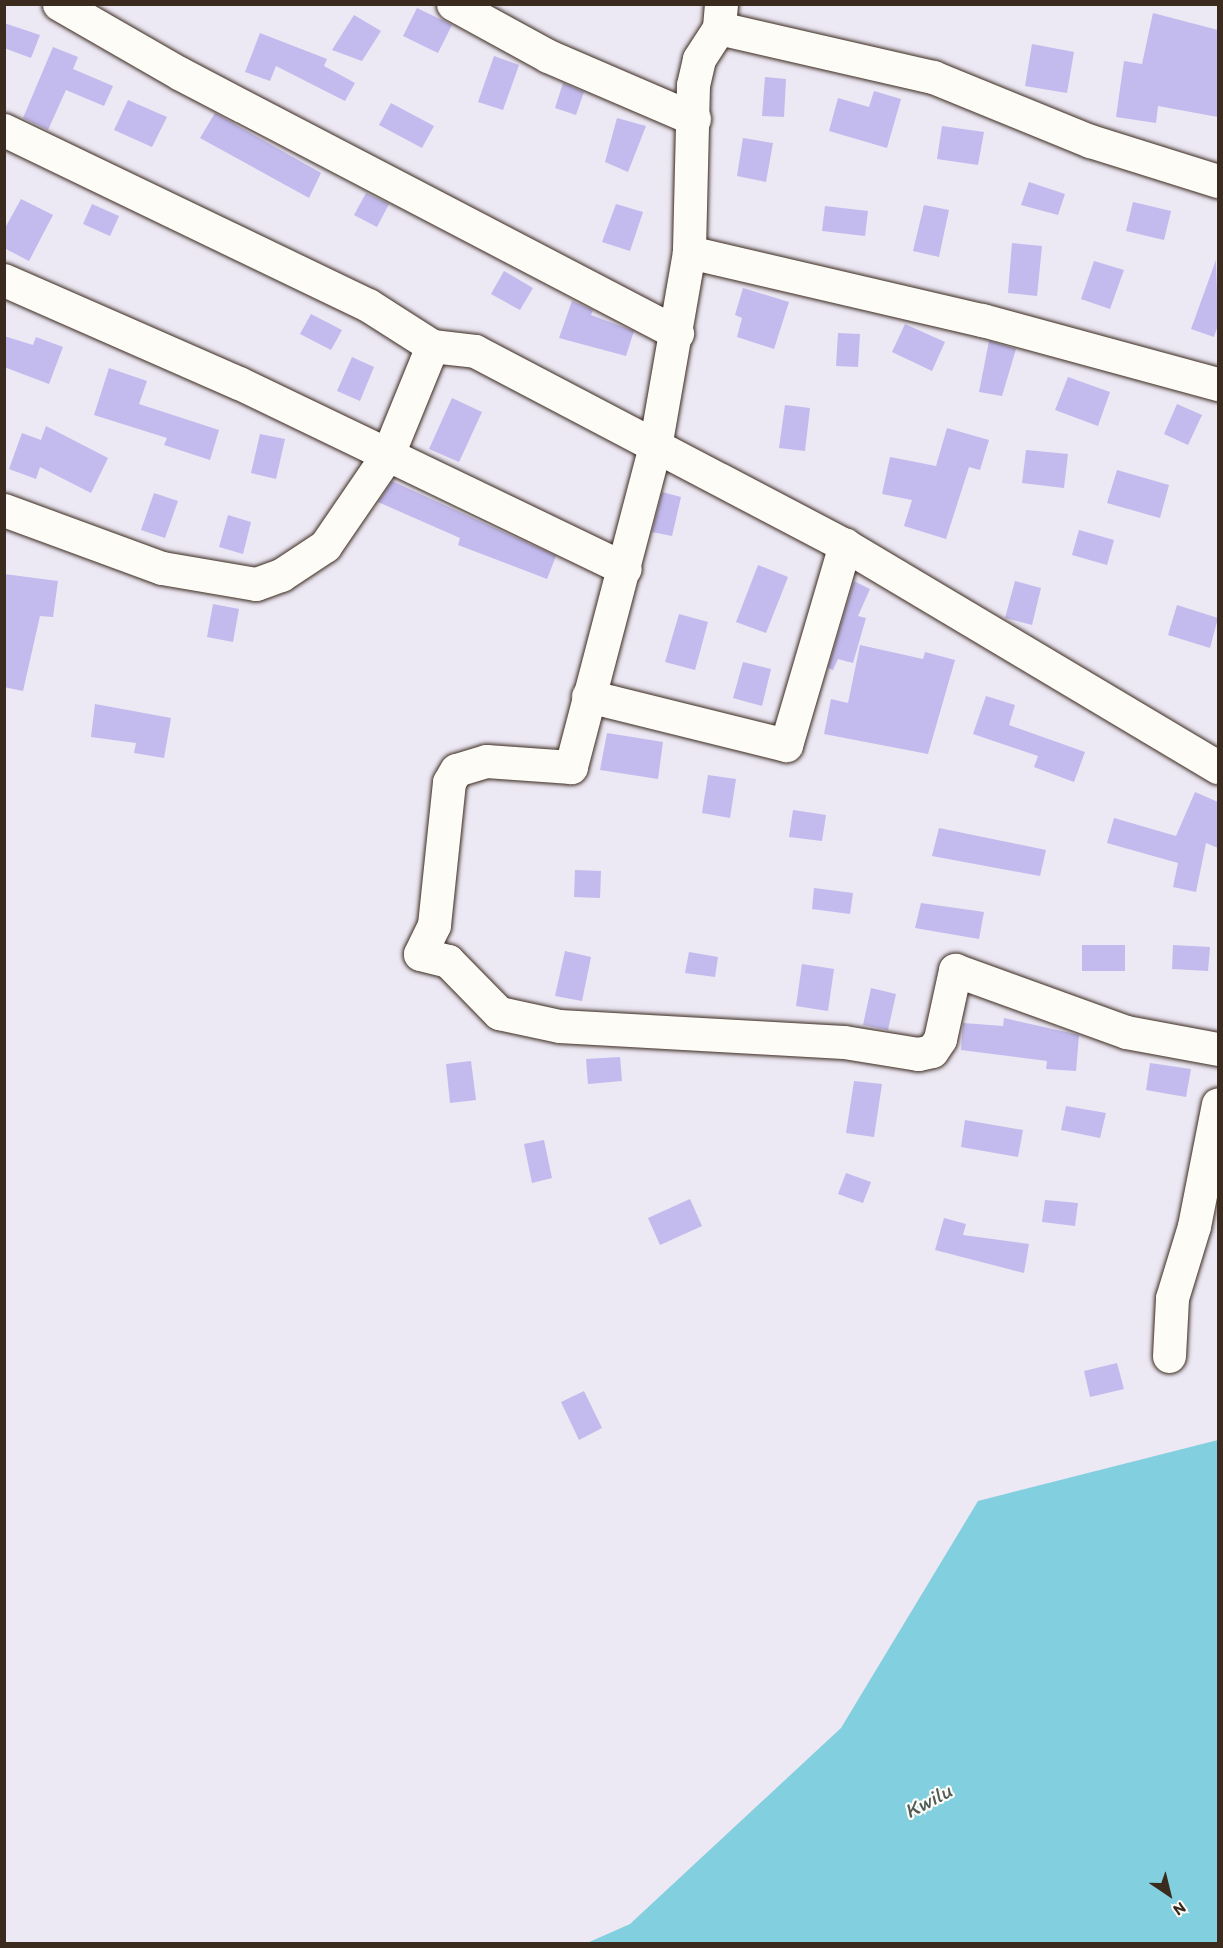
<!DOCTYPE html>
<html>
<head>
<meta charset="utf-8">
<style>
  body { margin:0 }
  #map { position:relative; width:1223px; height:1948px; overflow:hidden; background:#ece8f4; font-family:Itim,sans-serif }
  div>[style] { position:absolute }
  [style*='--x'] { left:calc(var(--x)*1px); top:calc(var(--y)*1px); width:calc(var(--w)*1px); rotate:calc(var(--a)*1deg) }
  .water>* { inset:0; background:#81cfdf }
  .building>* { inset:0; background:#c3bbed }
  .roads { filter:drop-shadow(0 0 2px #3b2a1e) drop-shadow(0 0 2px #3b2a1e) }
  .minor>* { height:33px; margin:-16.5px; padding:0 16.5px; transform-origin:16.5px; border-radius:16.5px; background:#fdfcf7 }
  span { translate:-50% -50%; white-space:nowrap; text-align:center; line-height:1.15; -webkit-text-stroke:4.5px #fdfcf7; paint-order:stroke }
  .water-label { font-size:21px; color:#505c58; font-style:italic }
  .frame { position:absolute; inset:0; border:6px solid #3b2a1e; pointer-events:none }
  .north { position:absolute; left:1139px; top:1864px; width:60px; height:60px; -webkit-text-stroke:4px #fdfcf7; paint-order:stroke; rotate:145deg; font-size:16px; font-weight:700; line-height:24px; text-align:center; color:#3b2a1e }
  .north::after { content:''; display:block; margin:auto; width:21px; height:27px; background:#3b2a1e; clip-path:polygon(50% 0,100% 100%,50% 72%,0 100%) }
</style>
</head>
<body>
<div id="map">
  <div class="water">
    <i style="clip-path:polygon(1218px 1440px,1218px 1943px,587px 1943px,630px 1924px,841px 1728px,978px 1501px)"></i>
  </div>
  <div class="building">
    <i style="clip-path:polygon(417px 8px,452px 25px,438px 53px,403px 36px)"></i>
    <i style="clip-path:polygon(1153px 13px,1218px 30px,1218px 117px,1158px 106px,1156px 123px,1116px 117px,1124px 61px,1142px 64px)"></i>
    <i style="clip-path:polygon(354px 15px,381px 31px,362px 61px,332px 50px)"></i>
    <i style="clip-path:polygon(4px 23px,40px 35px,31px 58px,4px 48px)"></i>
    <i style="clip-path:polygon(260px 33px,327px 59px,324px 66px,355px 83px,345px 101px,276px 66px,270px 81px,245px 72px)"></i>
    <i style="clip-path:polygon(1032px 44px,1074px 52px,1067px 93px,1025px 86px)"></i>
    <i style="clip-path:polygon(53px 47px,78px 57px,73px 69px,113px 86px,104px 106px,66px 90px,48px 130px,23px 118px)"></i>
    <i style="clip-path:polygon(494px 56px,519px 65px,503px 110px,478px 102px)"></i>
    <i style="clip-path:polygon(765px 77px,786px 79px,784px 117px,762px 116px)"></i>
    <i style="clip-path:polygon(563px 83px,584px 92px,576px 115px,555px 108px)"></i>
    <i style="clip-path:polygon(874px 91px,901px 99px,887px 148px,829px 131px,838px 98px,869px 107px)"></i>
    <i style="clip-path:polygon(128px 100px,167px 117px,152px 147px,114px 130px)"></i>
    <i style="clip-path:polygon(391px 103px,434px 126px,422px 148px,379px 125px)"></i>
    <i style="clip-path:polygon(215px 113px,321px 173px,309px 198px,200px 138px)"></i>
    <i style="clip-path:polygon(617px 118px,646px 126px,628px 172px,605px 162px)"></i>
    <i style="clip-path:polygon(942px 126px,984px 132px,978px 165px,937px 159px)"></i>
    <i style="clip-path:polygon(743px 138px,773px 143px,766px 182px,737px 176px)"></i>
    <i style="clip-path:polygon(1029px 182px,1065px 194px,1058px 215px,1021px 205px)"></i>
    <i style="clip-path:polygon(366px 193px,389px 204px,377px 227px,354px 215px)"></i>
    <i style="clip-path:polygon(21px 199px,53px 215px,29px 261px,4px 248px,4px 230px)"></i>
    <i style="clip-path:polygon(1133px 202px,1171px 211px,1164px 240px,1126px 231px)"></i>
    <i style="clip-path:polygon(92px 204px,119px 216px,110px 236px,83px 224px)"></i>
    <i style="clip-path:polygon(616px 204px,643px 212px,630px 251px,602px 242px)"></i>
    <i style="clip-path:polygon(924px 205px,949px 210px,939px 257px,913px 251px)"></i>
    <i style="clip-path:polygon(825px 206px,868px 211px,865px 236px,822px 231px)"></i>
    <i style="clip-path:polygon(1012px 243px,1042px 246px,1037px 296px,1008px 293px)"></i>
    <i style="clip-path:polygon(1216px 260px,1218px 325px,1214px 337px,1191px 329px)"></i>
    <i style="clip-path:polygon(1094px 261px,1124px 270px,1110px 309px,1081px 299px)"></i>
    <i style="clip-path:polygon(504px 271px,533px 288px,520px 310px,491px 294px)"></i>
    <i style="clip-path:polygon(743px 288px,789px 302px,774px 349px,737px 337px,742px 318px,735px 315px)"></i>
    <i style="clip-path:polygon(572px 301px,593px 310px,591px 315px,634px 331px,626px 356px,559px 338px)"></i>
    <i style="clip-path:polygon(311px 314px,342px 330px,331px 350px,300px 334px)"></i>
    <i style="clip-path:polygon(905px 324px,945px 342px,932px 371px,892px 352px)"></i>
    <i style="clip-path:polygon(838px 333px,860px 334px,858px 367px,836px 366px)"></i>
    <i style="clip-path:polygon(4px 336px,33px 345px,36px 337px,63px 347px,49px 384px,4px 367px)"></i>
    <i style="clip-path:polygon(989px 341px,1016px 349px,1002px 396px,979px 392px)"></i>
    <i style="clip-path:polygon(352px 357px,374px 367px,360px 401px,337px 391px)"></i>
    <i style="clip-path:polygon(109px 368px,147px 381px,139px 404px,219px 430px,210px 460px,164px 445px,167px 438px,94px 415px)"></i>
    <i style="clip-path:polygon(1068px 377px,1110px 392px,1098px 426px,1055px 410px)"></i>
    <i style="clip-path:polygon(452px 398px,482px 412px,459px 462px,429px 449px)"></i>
    <i style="clip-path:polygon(1177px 404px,1202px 415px,1188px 445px,1164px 434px)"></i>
    <i style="clip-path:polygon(785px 405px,810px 408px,805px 451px,779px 448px)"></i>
    <i style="clip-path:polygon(46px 426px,108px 458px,91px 493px,40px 467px,36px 479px,9px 469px,22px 433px,41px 440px)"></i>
    <i style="clip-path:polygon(947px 428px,989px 440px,980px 470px,969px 467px,946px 539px,904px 526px,912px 500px,882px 494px,890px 457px,936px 466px)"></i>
    <i style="clip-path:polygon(260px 434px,285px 439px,276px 479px,251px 473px)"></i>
    <i style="clip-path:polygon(1026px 450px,1068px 454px,1064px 488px,1022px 483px)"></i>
    <i style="clip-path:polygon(1117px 470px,1169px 485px,1160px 518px,1107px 503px)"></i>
    <i style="clip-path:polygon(392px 481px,556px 556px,547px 579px,458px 545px,460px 538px,378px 502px)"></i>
    <i style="clip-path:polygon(662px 492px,681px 497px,672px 536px,652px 532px)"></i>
    <i style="clip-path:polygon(154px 493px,178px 501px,165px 538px,141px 530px)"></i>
    <i style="clip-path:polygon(228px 515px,251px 522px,243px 554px,219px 547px)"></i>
    <i style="clip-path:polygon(1079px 530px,1114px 540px,1107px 565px,1072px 555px)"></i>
    <i style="clip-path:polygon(758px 565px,788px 577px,766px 633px,736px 622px)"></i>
    <i style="clip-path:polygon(4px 574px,58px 581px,53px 617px,40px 616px,23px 691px,4px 687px)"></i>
    <i style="clip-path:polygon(854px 581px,870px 589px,858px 616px,866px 618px,853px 663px,838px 659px,833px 670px,828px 668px)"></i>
    <i style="clip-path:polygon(1015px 581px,1041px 588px,1032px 625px,1005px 618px)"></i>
    <i style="clip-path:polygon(213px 604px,239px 609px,233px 642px,207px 637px)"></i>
    <i style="clip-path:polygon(1177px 605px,1218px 618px,1210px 648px,1168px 635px)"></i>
    <i style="clip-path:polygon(679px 614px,708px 622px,695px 670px,665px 662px)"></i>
    <i style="clip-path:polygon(860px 645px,923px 659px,925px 652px,955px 660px,928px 754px,824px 734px,831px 699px,848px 703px)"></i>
    <i style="clip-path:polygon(743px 662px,771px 669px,762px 706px,733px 698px)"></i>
    <i style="clip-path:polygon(986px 696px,1015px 705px,1009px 725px,1085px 752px,1074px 782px,1034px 767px,1038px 756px,973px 734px)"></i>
    <i style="clip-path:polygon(95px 704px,171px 718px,164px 758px,134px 753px,136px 743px,91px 737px)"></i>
    <i style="clip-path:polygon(607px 733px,663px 742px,658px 779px,600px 770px)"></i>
    <i style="clip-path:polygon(708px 775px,736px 779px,730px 818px,702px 813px)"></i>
    <i style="clip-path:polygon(1195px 792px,1218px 802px,1218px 848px,1206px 843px,1196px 892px,1173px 887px,1178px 863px,1107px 843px,1114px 818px,1176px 836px)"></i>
    <i style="clip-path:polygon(793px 810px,826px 815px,822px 841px,789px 837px)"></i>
    <i style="clip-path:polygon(939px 828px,1046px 850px,1040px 876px,932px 856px)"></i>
    <i style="clip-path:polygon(575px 870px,601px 871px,600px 898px,574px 897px)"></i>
    <i style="clip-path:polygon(814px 888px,853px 893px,850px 914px,812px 909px)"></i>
    <i style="clip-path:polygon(921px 903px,984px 912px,979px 939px,915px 928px)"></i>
    <i style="clip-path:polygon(1082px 945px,1125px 945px,1125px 971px,1082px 971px)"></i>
    <i style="clip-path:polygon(1173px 945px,1210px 947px,1208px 971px,1172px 969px)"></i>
    <i style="clip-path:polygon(565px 951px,591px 957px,582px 1001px,555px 996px)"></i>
    <i style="clip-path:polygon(689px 952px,718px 957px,715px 977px,685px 973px)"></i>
    <i style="clip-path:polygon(802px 964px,834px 969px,828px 1011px,796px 1006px)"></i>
    <i style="clip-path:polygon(871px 988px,896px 994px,888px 1030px,863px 1025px)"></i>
    <i style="clip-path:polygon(1004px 1018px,1079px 1035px,1076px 1071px,1046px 1069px,1047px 1061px,961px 1050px,963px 1023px,1003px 1026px)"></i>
    <i style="clip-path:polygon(620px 1057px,622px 1081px,588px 1084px,586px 1059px)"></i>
    <i style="clip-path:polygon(471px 1061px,476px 1100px,450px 1103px,446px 1064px)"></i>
    <i style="clip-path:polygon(1150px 1063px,1191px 1069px,1186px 1097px,1146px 1090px)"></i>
    <i style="clip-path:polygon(854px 1081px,882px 1084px,874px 1137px,846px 1133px)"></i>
    <i style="clip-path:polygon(1066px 1106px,1106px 1113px,1100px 1138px,1061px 1130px)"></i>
    <i style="clip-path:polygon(965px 1120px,1023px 1130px,1018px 1157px,961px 1147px)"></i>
    <i style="clip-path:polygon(544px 1140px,552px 1178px,532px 1183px,524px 1144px)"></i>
    <i style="clip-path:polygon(846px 1173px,871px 1182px,863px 1203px,838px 1194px)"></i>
    <i style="clip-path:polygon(690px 1199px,702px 1226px,660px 1245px,648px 1218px)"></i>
    <i style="clip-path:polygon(1045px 1200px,1078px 1203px,1075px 1226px,1042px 1222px)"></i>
    <i style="clip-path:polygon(944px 1218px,966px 1224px,963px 1235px,1029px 1244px,1024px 1273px,935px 1250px)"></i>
    <i style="clip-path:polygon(1117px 1363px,1124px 1389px,1090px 1397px,1084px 1371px)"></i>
    <i style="clip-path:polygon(584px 1391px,602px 1428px,579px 1440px,561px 1402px)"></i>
  </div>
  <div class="roads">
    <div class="minor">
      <i style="--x:59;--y:4;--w:138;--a:29.9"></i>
      <i style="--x:179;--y:73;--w:562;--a:27.57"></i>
      <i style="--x:453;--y:4;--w:108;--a:28.7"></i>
      <i style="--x:548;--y:56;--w:159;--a:23.3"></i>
      <i style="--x:721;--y:4;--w:24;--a:95"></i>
      <i style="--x:719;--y:28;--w:37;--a:123"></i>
      <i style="--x:699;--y:59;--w:27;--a:103"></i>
      <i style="--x:693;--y:85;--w:167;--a:91.4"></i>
      <i style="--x:689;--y:252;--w:197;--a:99.9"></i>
      <i style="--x:655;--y:446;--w:332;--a:104.7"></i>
      <i style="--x:571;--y:767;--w:85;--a:-176"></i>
      <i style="--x:486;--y:761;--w:31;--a:163"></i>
      <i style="--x:456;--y:770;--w:14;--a:120"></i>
      <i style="--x:449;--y:782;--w:144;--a:96"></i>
      <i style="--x:434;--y:925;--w:32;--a:116"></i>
      <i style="--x:420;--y:954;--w:29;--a:14"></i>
      <i style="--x:448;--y:961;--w:73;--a:45.6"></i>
      <i style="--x:499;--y:1013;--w:61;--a:12.2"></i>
      <i style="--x:559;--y:1026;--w:285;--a:3.2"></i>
      <i style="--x:844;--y:1042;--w:75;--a:9.2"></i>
      <i style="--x:918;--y:1054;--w:14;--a:-12"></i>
      <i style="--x:932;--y:1051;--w:14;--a:-56"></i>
      <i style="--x:940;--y:1039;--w:71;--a:-77.7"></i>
      <i style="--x:955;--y:970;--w:182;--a:19.9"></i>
      <i style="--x:1126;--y:1032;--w:94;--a:10.5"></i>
      <i style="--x:719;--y:28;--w:220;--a:12.9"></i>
      <i style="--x:933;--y:77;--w:170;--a:22.2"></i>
      <i style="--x:1090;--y:141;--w:134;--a:17.4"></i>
      <i style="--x:4;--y:130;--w:404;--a:25.7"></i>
      <i style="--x:368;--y:305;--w:76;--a:32.6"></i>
      <i style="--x:432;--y:346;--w:43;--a:6.6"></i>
      <i style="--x:475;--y:351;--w:418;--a:27.7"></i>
      <i style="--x:845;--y:545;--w:434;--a:30.8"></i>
      <i style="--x:689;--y:252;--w:301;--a:13.1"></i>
      <i style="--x:982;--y:320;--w:245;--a:15.2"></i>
      <i style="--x:4;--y:280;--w:257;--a:23.7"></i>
      <i style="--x:239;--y:383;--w:428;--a:25.7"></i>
      <i style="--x:4;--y:510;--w:168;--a:20.2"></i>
      <i style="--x:162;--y:568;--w:95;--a:9.7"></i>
      <i style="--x:256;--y:584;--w:27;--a:-20"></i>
      <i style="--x:281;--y:575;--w:53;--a:-33.4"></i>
      <i style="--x:325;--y:546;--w:112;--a:-55.6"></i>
      <i style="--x:388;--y:454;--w:117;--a:-67.8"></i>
      <i style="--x:588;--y:696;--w:204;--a:13.9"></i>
      <i style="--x:786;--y:745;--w:209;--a:-73.6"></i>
      <i style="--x:1169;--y:1356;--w:58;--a:-87"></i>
      <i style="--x:1172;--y:1298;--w:75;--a:-73"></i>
      <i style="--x:1194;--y:1226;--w:124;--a:-78.9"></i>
    </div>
  </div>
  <div class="water-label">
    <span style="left:928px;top:1801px;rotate:-28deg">Kwilu</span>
  </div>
  <div class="frame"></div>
  <div class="north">N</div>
</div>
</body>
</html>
